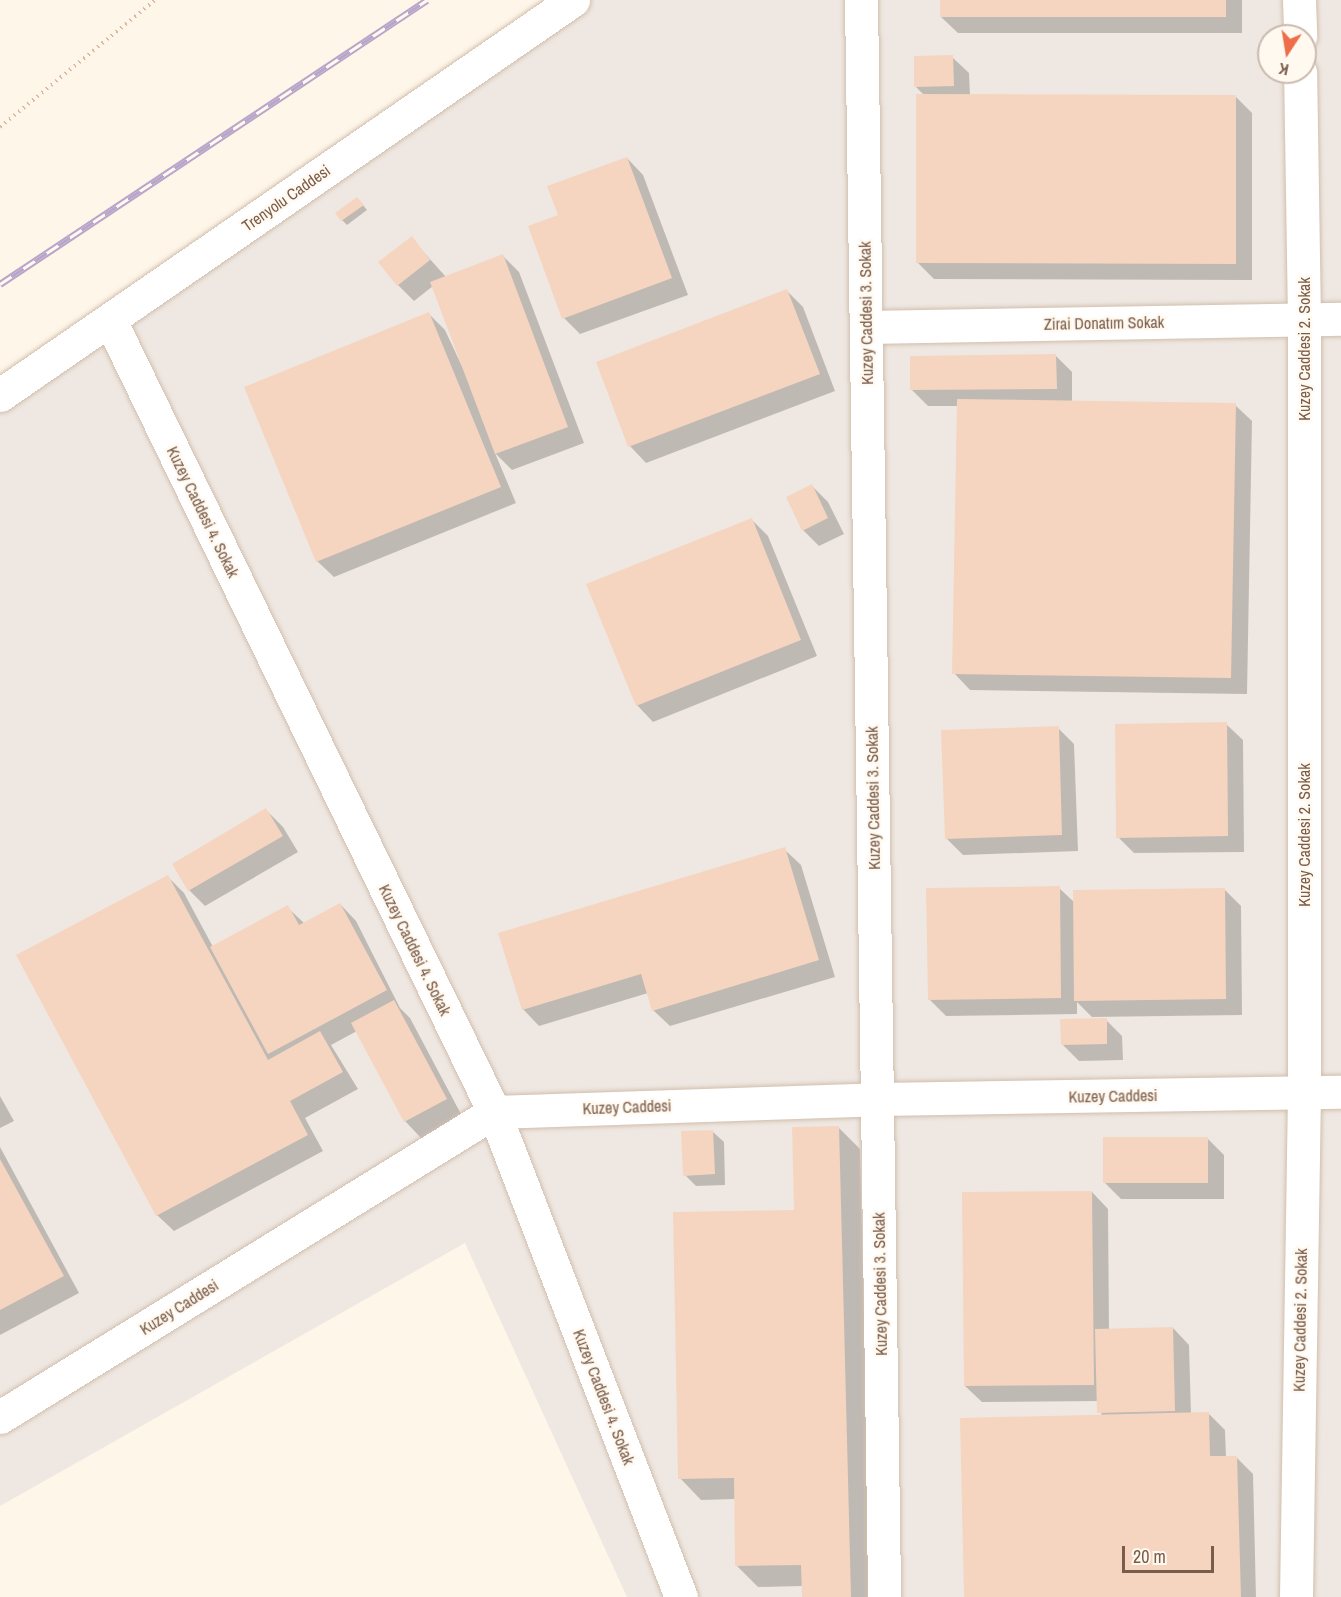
<!DOCTYPE html>
<html>
<head>
<meta charset="utf-8">
<style>
  body { margin:0 }
  #map { position:relative; width:1341px; height:1597px; overflow:hidden; background:#fef6e9; font-family:"Archivo Narrow",sans-serif }
  div>[style] { position:absolute }
  [style*='--x'] { left:calc(var(--x)*1px); top:calc(var(--y)*1px); width:calc(var(--w)*1px); rotate:calc(var(--a)*1deg) }
  .industrial>* { inset:0; background:#efe8e2 }
  .shadow>* { inset:0; background:#0003 }
  .building>* { inset:0; background:#f5d5bf }
  .path>* { height:4px; margin-top:-2px; transform-origin:0; background:repeating-linear-gradient(90deg,#dbb8a1 0 1.5px,transparent 0 6px) }
  .roads { filter:drop-shadow(0 0 2px #d1bead) drop-shadow(0 0 2px #d1bead) }
  .minor>* { height:33px; margin:-16.5px; padding:0 16.5px; transform-origin:16.5px; border-radius:16.5px; background:#fff }
  .rail>* { height:7px; margin-top:-3.5px; transform-origin:0; background:repeating-linear-gradient(90deg,#fff9f0 0 14px,#b9a5c9 0 28px); box-sizing:border-box; border-block:2px solid #b9a5c9 }
  span { translate:-50% -50%; white-space:nowrap; text-align:center; line-height:1.15; -webkit-text-stroke:4.5px #fff9f0; paint-order:stroke }
  .street-label { font-size:16px; color:#7a5c4a }
  .north { position:absolute; left:1257px; top:24px; width:60px; height:60px; box-sizing:border-box; background:#fff9f0; border:2px solid #cabaae; border-radius:50%; rotate:192deg; font-size:16px; font-weight:700; line-height:24px; text-align:center; color:#7a5c4a }
  .north::after { content:''; display:block; margin:auto; width:21px; height:27px; background:#ed6e48; clip-path:polygon(50% 0,100% 100%,50% 72%,0 100%) }
  .scale { position:absolute; left:1122px; top:1546px; width:92px; height:27px; box-sizing:border-box; border:3px solid #7a5c4a; border-top:0; padding-left:8px; font-size:18px; line-height:21px; white-space:nowrap; color:#7a5c4a; -webkit-text-stroke:4px #fff9f0; paint-order:stroke }
</style>
</head>
<body>
<div id="map">
  <div class="industrial">
    <i style="clip-path:polygon(evenodd,569px 0,1341px 0,1341px 1597px,627px 1597px,465px 1243px,0 1506px,0 384px,569px 0,1269px 36px,1305px 36px,1305px 72px,1269px 72px,1269px 36px)"></i>
  </div>
  <div class="shadow">
    <i style="clip-path:polygon(941px 0,1242px 0,1242px 33px,958px 33px,941px 17px)"></i>
    <i style="clip-path:polygon(952px 57px,969px 73px,970px 96px,1236px 97px,1252px 113px,1252px 280px,934px 279px,917px 262px,925px 96px,916px 87px)"></i>
    <i style="clip-path:polygon(627px 158px,643px 175px,688px 295px,580px 334px,564px 318px,560px 215px)"></i>
    <i style="clip-path:polygon(362px 204px,367px 210px,347px 225px,342px 220px)"></i>
    <i style="clip-path:polygon(411px 238px,446px 277px,503px 256px,519px 272px,584px 443px,512px 470px,495px 453px,516px 503px,334px 577px,317px 561px,429px 314px,445px 330px,467px 377px,433px 286px,414px 301px,398px 285px)"></i>
    <i style="clip-path:polygon(787px 291px,803px 307px,835px 391px,646px 463px,630px 446px)"></i>
    <i style="clip-path:polygon(1056px 356px,1072px 372px,1072px 402px,1235px 405px,1252px 421px,1247px 694px,970px 690px,954px 673px,958px 406px,928px 406px,912px 390px)"></i>
    <i style="clip-path:polygon(812px 486px,828px 502px,844px 534px,819px 546px,803px 530px)"></i>
    <i style="clip-path:polygon(751px 519px,768px 536px,817px 656px,653px 722px,637px 705px)"></i>
    <i style="clip-path:polygon(1226px 724px,1243px 740px,1244px 852px,1134px 853px,1118px 837px)"></i>
    <i style="clip-path:polygon(1058px 728px,1074px 744px,1078px 851px,963px 855px,946px 838px)"></i>
    <i style="clip-path:polygon(266px 810px,283px 827px,298px 852px,205px 906px,189px 890px)"></i>
    <i style="clip-path:polygon(784px 849px,801px 865px,835px 977px,670px 1026px,653px 1010px,648px 993px,539px 1026px,523px 1009px)"></i>
    <i style="clip-path:polygon(168px 877px,184px 893px,213px 947px,287px 907px,304px 923px,340px 904px,356px 921px,400px 1008px,410px 1018px,462px 1116px,421px 1138px,405px 1121px,357px 1031px,331px 1045px,358px 1089px,305px 1118px,323px 1151px,174px 1231px,157px 1215px)"></i>
    <i style="clip-path:polygon(1059px 888px,1074px 902px,1224px 889px,1241px 906px,1242px 1015px,1092px 1017px,1077px 1002px,1077px 1014px,946px 1016px,929px 999px)"></i>
    <i style="clip-path:polygon(1106px 1020px,1122px 1036px,1123px 1060px,1079px 1061px,1062px 1044px)"></i>
    <i style="clip-path:polygon(0 1096px,14px 1121px,0 1128px)"></i>
    <i style="clip-path:polygon(838px 1127px,860px 1149px,871px 1597px,803px 1597px,803px 1586px,758px 1587px,737px 1566px,735px 1499px,701px 1500px,680px 1478px,795px 1211px)"></i>
    <i style="clip-path:polygon(713px 1132px,724px 1142px,725px 1185px,696px 1186px,685px 1175px)"></i>
    <i style="clip-path:polygon(1208px 1139px,1224px 1155px,1224px 1199px,1121px 1199px,1104px 1182px)"></i>
    <i style="clip-path:polygon(0 1147px,79px 1293px,0 1335px)"></i>
    <i style="clip-path:polygon(1092px 1192px,1108px 1209px,1109px 1330px,1173px 1328px,1189px 1345px,1191px 1414px,1209px 1414px,1225px 1430px,1226px 1457px,1236px 1457px,1253px 1474px,1256px 1597px,965px 1597px,1102px 1416px,1098px 1401px,982px 1402px,965px 1386px)"></i>
  </div>
  <div class="building">
    <i style="clip-path:polygon(940px 0,1226px 0,1226px 17px,940px 17px)"></i>
    <i style="clip-path:polygon(953px 55px,954px 86px,914px 87px,914px 56px)"></i>
    <i style="clip-path:polygon(916px 94px,1236px 95px,1236px 264px,916px 263px)"></i>
    <i style="clip-path:polygon(627px 157px,672px 278px,562px 319px,528px 226px,558px 215px,547px 186px)"></i>
    <i style="clip-path:polygon(357px 197px,364px 205px,341px 221px,335px 213px)"></i>
    <i style="clip-path:polygon(412px 236px,430px 260px,397px 286px,378px 262px)"></i>
    <i style="clip-path:polygon(503px 254px,568px 427px,495px 454px,430px 282px)"></i>
    <i style="clip-path:polygon(787px 289px,820px 374px,628px 447px,596px 362px)"></i>
    <i style="clip-path:polygon(429px 312px,501px 487px,316px 562px,244px 387px)"></i>
    <i style="clip-path:polygon(1056px 354px,1057px 389px,910px 390px,910px 356px)"></i>
    <i style="clip-path:polygon(957px 399px,1236px 403px,1231px 678px,952px 674px)"></i>
    <i style="clip-path:polygon(812px 484px,828px 518px,802px 531px,786px 497px)"></i>
    <i style="clip-path:polygon(752px 518px,801px 640px,636px 706px,586px 584px)"></i>
    <i style="clip-path:polygon(1227px 722px,1228px 836px,1116px 838px,1115px 724px)"></i>
    <i style="clip-path:polygon(1059px 726px,1062px 835px,945px 839px,941px 730px)"></i>
    <i style="clip-path:polygon(266px 808px,283px 836px,188px 891px,172px 864px)"></i>
    <i style="clip-path:polygon(785px 847px,819px 960px,652px 1011px,641px 974px,522px 1010px,498px 933px)"></i>
    <i style="clip-path:polygon(168px 875px,268px 1060px,320px 1031px,343px 1072px,290px 1101px,308px 1135px,156px 1216px,16px 955px)"></i>
    <i style="clip-path:polygon(1060px 886px,1061px 998px,928px 1000px,926px 888px)"></i>
    <i style="clip-path:polygon(1225px 888px,1226px 999px,1074px 1001px,1073px 890px)"></i>
    <i style="clip-path:polygon(340px 903px,387px 990px,268px 1054px,210px 947px,288px 905px,299px 925px)"></i>
    <i style="clip-path:polygon(394px 1000px,447px 1099px,404px 1122px,351px 1023px)"></i>
    <i style="clip-path:polygon(1107px 1018px,1107px 1044px,1061px 1045px,1060px 1019px)"></i>
    <i style="clip-path:polygon(839px 1126px,851px 1597px,802px 1597px,801px 1565px,735px 1566px,734px 1478px,678px 1479px,673px 1212px,794px 1210px,792px 1127px)"></i>
    <i style="clip-path:polygon(713px 1130px,715px 1174px,683px 1176px,681px 1131px)"></i>
    <i style="clip-path:polygon(1103px 1137px,1208px 1137px,1208px 1183px,1103px 1183px)"></i>
    <i style="clip-path:polygon(0 1159px,64px 1276px,0 1310px)"></i>
    <i style="clip-path:polygon(1092px 1191px,1094px 1385px,964px 1386px,962px 1192px)"></i>
    <i style="clip-path:polygon(1173px 1327px,1175px 1411px,1097px 1413px,1095px 1329px)"></i>
    <i style="clip-path:polygon(1209px 1412px,1210px 1456px,1237px 1456px,1241px 1597px,964px 1597px,960px 1418px)"></i>
  </div>
  <div class="path">
    <i style="--x:0;--y:127;--w:200;--a:-39.3"></i>
  </div>
  <div class="roads">
    <div class="minor">
      <i style="--x:861;--y:0;--w:1597;--a:89.17"></i>
      <i style="--x:1299;--y:0;--w:36;--a:88"></i>
      <i style="--x:110;--y:320;--w:880;--a:64.13"></i>
      <i style="--x:494;--y:1112;--w:520;--a:68.92"></i>
      <i style="--x:867;--y:327;--w:474;--a:-1"></i>
      <i style="--x:0;--y:395;--w:696;--a:-34.58"></i>
      <i style="--x:0;--y:1417;--w:581;--a:-31.69"></i>
      <i style="--x:494;--y:1112;--w:384;--a:-1.9"></i>
      <i style="--x:878;--y:1099;--w:463;--a:-0.9"></i>
      <i style="--x:1296;--y:1597;--w:504;--a:-89.09"></i>
      <i style="--x:1304;--y:1093;--w:773;--a:-90"></i>
      <i style="--x:1304;--y:320;--w:248;--a:-90.9"></i>
    </div>
  </div>
  <div class="rail">
    <i style="--x:0;--y:284;--w:513;--a:-33.63"></i>
  </div>
  <div class="street-label">
    <span style="left:286px;top:198px;rotate:-35deg">Trenyolu Caddesi</span>
    <span style="left:866px;top:313px;rotate:-91deg">Kuzey Caddesi 3. Sokak</span>
    <span style="left:1104px;top:323px;rotate:-1deg">Zirai Donatım Sokak</span>
    <span style="left:1304px;top:349px;rotate:-90deg">Kuzey Caddesi 2. Sokak</span>
    <span style="left:203px;top:512px;rotate:64deg">Kuzey Caddesi 4. Sokak</span>
    <span style="left:873px;top:798px;rotate:-91deg">Kuzey Caddesi 3. Sokak</span>
    <span style="left:1304px;top:835px;rotate:-90deg">Kuzey Caddesi 2. Sokak</span>
    <span style="left:415px;top:950px;rotate:64deg">Kuzey Caddesi 4. Sokak</span>
    <span style="left:1113px;top:1096px;rotate:-1deg">Kuzey Caddesi</span>
    <span style="left:627px;top:1107px;rotate:-2deg">Kuzey Caddesi</span>
    <span style="left:880px;top:1284px;rotate:-91deg">Kuzey Caddesi 3. Sokak</span>
    <span style="left:179px;top:1307px;rotate:-32deg">Kuzey Caddesi</span>
    <span style="left:1300px;top:1320px;rotate:-89deg">Kuzey Caddesi 2. Sokak</span>
    <span style="left:604px;top:1397px;rotate:69deg">Kuzey Caddesi 4. Sokak</span>
  </div>
  <div class="north">K</div>
  <div class="scale">20 m</div>
</div>
</body>
</html>
